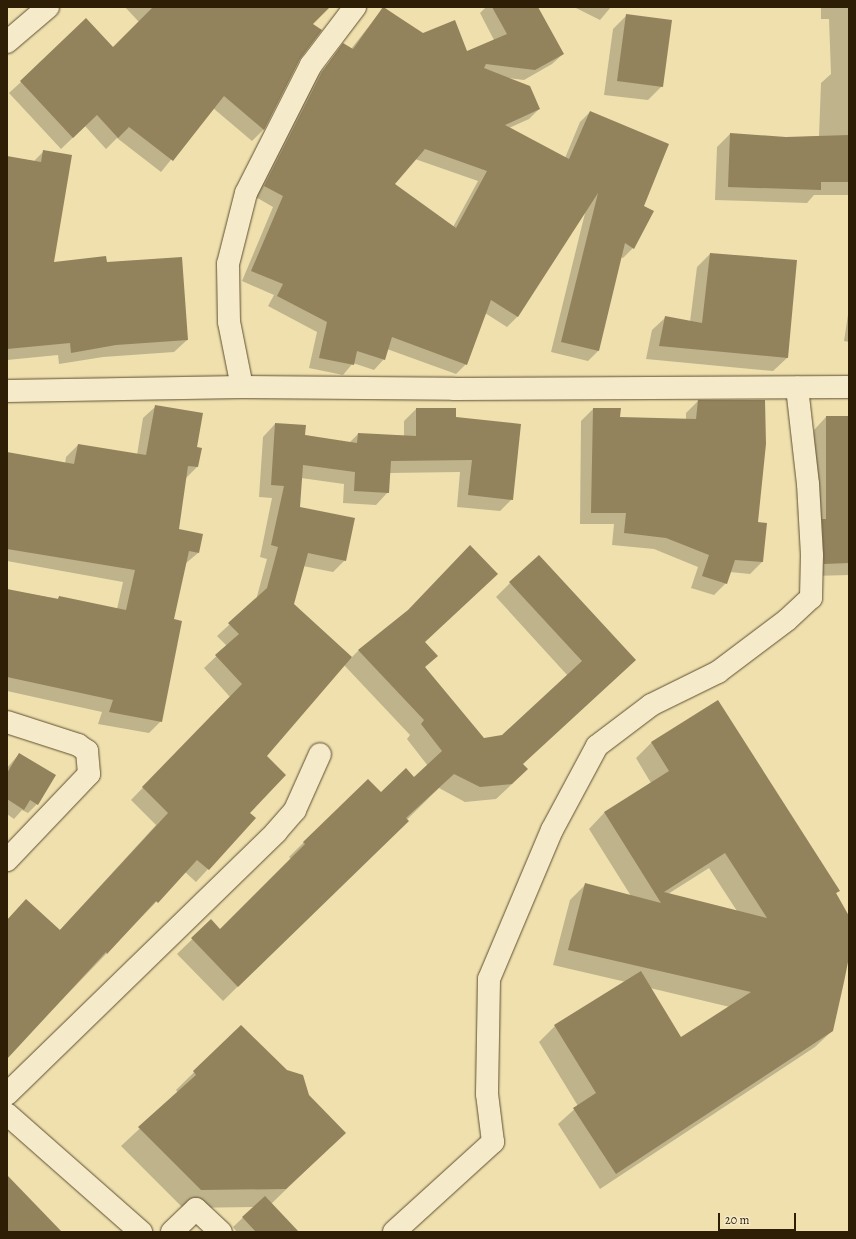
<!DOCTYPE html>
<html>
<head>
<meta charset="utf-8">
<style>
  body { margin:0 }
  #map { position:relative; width:856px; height:1239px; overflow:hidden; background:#efe0ae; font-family:Alegreya,serif }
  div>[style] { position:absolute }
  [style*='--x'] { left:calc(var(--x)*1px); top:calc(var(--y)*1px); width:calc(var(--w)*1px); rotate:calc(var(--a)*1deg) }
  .shadow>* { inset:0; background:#0003 }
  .building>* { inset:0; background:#93835d }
  .roads { filter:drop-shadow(0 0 1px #5f4e30) drop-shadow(0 0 1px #5f4e30) }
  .minor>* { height:22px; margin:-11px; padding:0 11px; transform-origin:11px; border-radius:11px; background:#f5ebca }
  span { translate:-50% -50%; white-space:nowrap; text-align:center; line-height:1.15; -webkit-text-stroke:4px #f5ebca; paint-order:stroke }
  .frame { position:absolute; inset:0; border:8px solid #2f1e06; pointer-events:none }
  .scale { position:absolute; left:718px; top:1213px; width:78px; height:18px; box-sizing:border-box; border:2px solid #2f1e06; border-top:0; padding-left:5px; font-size:12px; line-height:14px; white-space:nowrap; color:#2f1e06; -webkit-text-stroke:3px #f5ebca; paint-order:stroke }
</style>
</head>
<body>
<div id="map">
  <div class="shadow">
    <i style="clip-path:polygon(125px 7px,329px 7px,311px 24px,299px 59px,263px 130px,252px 141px,213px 108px,161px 172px,117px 138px,106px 149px,85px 126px,61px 149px,9px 93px,21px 82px,113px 49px,139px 22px)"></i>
    <i style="clip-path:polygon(evenodd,384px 7px,423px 34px,467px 52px,494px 40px,480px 13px,486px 7px,530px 7px,563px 54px,552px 64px,524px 80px,508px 78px,539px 109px,529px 119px,509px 128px,565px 158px,580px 122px,590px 112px,643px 206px,633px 248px,623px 258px,620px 257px,598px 351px,588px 361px,551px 352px,586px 209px,517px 317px,507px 327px,485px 313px,466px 364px,456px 374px,387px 349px,384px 359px,374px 370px,353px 363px,343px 375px,309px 368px,317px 332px,268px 306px,274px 295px,242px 281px,273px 207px,254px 196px,312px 83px,343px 45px,351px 49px,384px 7px,415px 159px,478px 181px,453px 227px,393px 184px,415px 159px)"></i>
    <i style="clip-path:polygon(574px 7px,611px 7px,600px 20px)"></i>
    <i style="clip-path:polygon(821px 7px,849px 7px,849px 195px,814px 195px,807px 203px,715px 200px,717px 147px,730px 134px,785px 138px,819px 136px,821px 83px,831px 74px,829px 19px,821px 19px)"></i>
    <i style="clip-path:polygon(627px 15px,662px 86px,648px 100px,604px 95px,613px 29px)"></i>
    <i style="clip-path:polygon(44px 151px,53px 264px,106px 263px,187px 340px,174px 352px,103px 357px,59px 364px,58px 355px,7px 360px,7px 157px,34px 161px)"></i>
    <i style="clip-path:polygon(710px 254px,787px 358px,773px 371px,646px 359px,652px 330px,666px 317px,690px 322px,697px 267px)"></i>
    <i style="clip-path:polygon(849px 308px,849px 342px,844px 341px)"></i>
    <i style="clip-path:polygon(698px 401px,757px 523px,766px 524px,762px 562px,750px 574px,730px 572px,726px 583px,714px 595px,691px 588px,698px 567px,654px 549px,612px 545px,614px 524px,580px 524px,581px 421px,593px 409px,619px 418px,686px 420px,686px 413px)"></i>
    <i style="clip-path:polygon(155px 407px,196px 448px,200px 448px,197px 467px,185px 479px,178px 529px,198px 553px,185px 564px,173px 620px,161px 721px,149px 733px,98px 724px,102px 712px,7px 691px,7px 590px,117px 609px,123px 582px,7px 561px,7px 453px,65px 464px,66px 457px,78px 445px,137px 455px,143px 418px)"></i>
    <i style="clip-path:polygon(416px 409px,455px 418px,512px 499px,500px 511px,457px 507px,460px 472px,389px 473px,388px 492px,376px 505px,343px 503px,344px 484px,301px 478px,299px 508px,345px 560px,333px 572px,303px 566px,293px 604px,351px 658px,359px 650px,424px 643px,424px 668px,484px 739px,502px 736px,568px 676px,496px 597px,510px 583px,634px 660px,522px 764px,512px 784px,496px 799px,465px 802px,439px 788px,223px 1001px,177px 954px,211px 921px,220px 930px,292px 860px,289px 857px,304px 842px,381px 794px,414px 779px,428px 766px,407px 739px,410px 735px,344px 665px,265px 756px,249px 813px,255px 818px,196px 882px,185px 872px,7px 1057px,7px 920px,26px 900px,59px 931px,156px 825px,131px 800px,230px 697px,204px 668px,227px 646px,217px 636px,256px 600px,267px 559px,260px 557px,272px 498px,259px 497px,263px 437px,275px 424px,304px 435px,349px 443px,358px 434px,404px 436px,404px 421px)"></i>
    <i style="clip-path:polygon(826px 417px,849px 417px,849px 575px,812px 576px,814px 430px)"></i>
    <i style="clip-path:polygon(evenodd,718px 701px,838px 891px,835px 894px,849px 918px,849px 951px,832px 1031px,815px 1047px,600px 1189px,558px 1124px,578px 1106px,539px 1042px,555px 1026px,626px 982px,553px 965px,570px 900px,586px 884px,631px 896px,589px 829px,604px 813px,651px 783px,636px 758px,651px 743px,718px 701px,709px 868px,737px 911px,668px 894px,709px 868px,718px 701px,650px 988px,730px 1007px,681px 1039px,650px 988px)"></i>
    <i style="clip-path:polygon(19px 754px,37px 804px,28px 813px,22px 810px,14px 819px,7px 814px,7px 768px)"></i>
    <i style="clip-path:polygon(241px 1026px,308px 1095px,326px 1151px,271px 1204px,296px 1232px,237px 1232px,233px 1227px,254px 1207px,183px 1208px,121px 1146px,178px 1093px,176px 1090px)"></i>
  </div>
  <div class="building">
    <i style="clip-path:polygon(153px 7px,330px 7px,313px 24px,322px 30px,300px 59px,264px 130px,224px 96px,173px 161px,129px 127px,118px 138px,97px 115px,73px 138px,20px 81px,86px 18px,113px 47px)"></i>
    <i style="clip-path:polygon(evenodd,383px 7px,423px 33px,455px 20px,467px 51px,507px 34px,492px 7px,538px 7px,564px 54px,535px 70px,486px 64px,484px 68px,530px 86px,540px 109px,505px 125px,569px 159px,590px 111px,669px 144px,644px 206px,654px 211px,634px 249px,625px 243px,599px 351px,561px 342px,598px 193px,518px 317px,491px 300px,467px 365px,392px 337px,385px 360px,357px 351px,354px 365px,319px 358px,327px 322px,277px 296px,283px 284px,251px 271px,283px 196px,264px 186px,322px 72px,343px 43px,353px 49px,383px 7px,425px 149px,487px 171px,456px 228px,395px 184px,425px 149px)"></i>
    <i style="clip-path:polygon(626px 14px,672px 20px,663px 87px,617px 81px)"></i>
    <i style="clip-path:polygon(730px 133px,786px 137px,849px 135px,849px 182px,821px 182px,821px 190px,728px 187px)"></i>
    <i style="clip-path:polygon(43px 150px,72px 155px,54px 262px,106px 256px,107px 262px,182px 257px,188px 340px,116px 345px,71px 353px,70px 343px,7px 349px,7px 156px,41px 162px)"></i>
    <i style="clip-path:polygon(710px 253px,797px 260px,788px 358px,659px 346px,665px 316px,702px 323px)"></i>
    <i style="clip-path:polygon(698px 400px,765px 400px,766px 444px,758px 522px,767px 523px,763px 562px,735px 560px,727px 584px,702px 576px,709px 555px,666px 538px,624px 533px,626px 513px,591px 513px,593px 408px,621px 408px,620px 417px,696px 419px)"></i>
    <i style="clip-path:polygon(155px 405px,203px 413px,197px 447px,202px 448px,198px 467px,188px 466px,179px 529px,203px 534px,199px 553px,189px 551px,174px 619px,182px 621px,162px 722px,109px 712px,113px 700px,7px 677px,7px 589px,58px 599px,59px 596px,126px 610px,135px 570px,7px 549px,7px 452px,74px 464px,78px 444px,146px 455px)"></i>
    <i style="clip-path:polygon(416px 408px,456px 408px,456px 417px,521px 424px,513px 500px,468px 495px,472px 460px,391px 461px,389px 493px,354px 491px,355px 472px,303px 465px,300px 507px,355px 518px,346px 561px,308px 553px,294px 604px,352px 657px,267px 756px,286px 775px,250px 813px,256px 818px,209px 870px,197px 860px,158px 903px,156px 901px,107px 954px,106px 952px,7px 1059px,7px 920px,26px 899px,60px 930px,168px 813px,142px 787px,242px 684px,215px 655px,239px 634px,228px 623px,267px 588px,278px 547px,271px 545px,284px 486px,271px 485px,275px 423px,306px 425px,305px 435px,357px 443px,358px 433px,416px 436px)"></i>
    <i style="clip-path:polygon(826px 416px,849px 416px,849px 563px,824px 564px,822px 519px,826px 519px)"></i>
    <i style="clip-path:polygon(470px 545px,498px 574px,425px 642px,438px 656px,425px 667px,484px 738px,502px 735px,582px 661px,509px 582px,539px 555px,636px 660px,523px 764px,528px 769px,512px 784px,480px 787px,454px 774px,406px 818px,409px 821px,238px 987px,191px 938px,211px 919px,220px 929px,305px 844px,303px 842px,368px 779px,381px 792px,406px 768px,414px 777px,442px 751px,421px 724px,424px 720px,358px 650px,408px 610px)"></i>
    <i style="clip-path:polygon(evenodd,718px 700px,840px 891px,836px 893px,849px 916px,849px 957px,844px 982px,833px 1031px,616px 1174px,573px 1108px,596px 1093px,554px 1025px,641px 971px,681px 1037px,751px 992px,568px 950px,585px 883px,661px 903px,604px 812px,669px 771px,651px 742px,718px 700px,725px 853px,767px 918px,664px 892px,725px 853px)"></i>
    <i style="clip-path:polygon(19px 753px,56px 775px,38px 805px,30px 800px,24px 810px,7px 799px,7px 773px)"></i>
    <i style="clip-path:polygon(241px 1025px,287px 1070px,303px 1075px,309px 1095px,346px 1133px,286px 1189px,201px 1190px,138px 1127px,196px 1075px,193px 1071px)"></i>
    <i style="clip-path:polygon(7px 1175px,62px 1232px,7px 1232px)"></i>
    <i style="clip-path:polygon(265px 1196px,299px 1232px,256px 1232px,242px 1217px)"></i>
  </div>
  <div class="roads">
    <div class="minor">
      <i style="--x:7;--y:42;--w:54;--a:-40.5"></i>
      <i style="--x:242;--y:387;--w:66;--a:-101.3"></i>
      <i style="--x:229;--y:322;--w:58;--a:-91"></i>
      <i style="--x:228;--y:264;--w:73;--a:-75.8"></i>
      <i style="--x:246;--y:193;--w:144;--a:-63.1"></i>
      <i style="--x:311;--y:65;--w:73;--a:-52.8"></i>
      <i style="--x:7;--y:391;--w:235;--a:-1"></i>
      <i style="--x:242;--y:387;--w:212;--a:0.5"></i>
      <i style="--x:454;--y:389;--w:395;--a:-0.3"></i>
      <i style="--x:7;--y:722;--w:75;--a:17.9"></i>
      <i style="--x:78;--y:745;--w:11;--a:34"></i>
      <i style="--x:87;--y:751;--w:23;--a:85"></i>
      <i style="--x:89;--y:774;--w:119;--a:133.6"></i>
      <i style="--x:7;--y:1094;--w:376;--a:-44.2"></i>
      <i style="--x:276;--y:832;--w:29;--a:-49"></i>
      <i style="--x:295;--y:810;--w:61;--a:-65.9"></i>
      <i style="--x:7;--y:1114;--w:179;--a:41.4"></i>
      <i style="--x:172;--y:1232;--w:33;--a:-44"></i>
      <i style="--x:196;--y:1209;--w:34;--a:43"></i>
      <i style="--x:394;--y:1232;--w:134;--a:-42.3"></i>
      <i style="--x:493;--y:1142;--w:48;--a:-97.1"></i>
      <i style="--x:487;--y:1094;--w:115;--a:-89"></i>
      <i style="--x:489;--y:979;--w:162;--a:-67.1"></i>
      <i style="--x:552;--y:830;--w:95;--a:-61.8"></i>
      <i style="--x:597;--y:746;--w:68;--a:-37.2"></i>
      <i style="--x:651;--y:705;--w:75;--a:-26.2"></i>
      <i style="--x:718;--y:672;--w:86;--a:-37"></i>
      <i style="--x:787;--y:620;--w:33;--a:-43"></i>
      <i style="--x:811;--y:598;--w:43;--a:-88.7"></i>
      <i style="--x:812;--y:555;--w:71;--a:-93.2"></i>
      <i style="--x:808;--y:484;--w:97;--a:-96.5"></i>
    </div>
  </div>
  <div class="frame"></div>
  <div class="scale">20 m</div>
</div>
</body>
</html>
